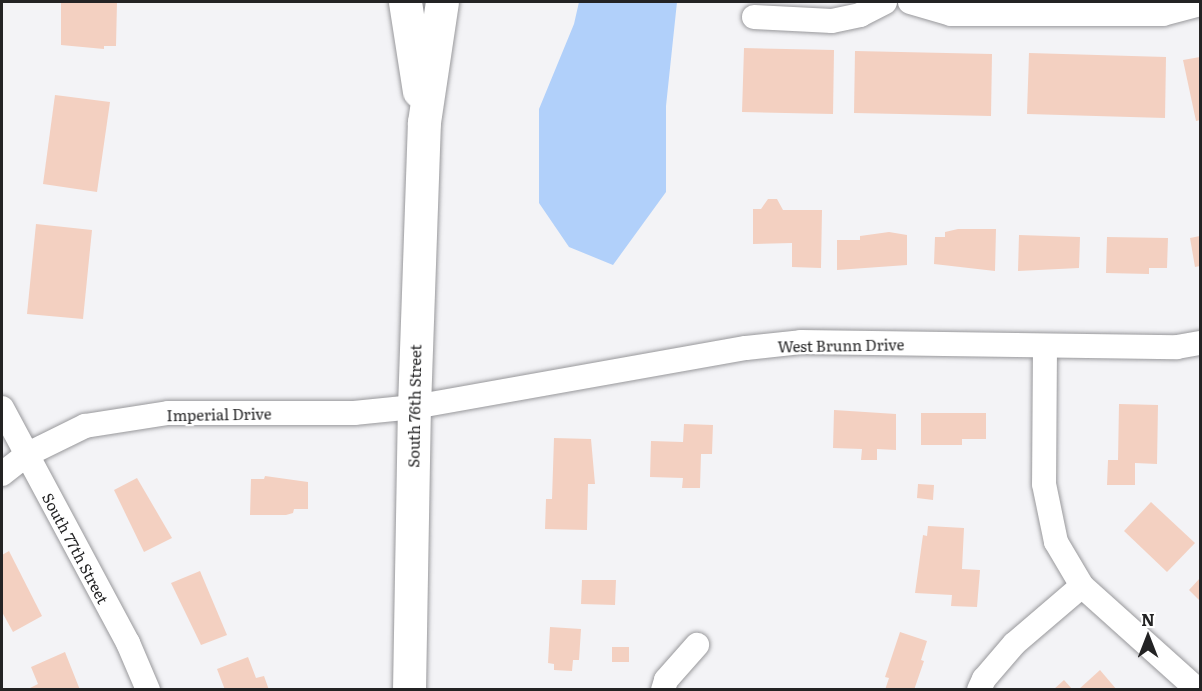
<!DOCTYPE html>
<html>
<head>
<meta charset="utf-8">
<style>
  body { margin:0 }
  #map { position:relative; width:1202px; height:691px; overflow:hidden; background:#f3f3f6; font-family:Literata,serif }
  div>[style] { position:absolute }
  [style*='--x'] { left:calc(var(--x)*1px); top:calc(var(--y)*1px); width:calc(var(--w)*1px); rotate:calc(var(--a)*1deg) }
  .water>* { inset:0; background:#b1d0fa }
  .building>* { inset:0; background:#f3d0c1 }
  .roads { filter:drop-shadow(0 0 2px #98989b) drop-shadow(0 0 2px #98989b) }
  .minor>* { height:24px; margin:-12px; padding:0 12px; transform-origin:12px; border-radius:12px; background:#fff }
  .secondary>* { height:33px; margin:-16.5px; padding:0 16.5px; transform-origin:16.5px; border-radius:16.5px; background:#fff }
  span { translate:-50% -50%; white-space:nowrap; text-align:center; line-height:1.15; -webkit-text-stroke:4.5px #fff; paint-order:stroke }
  .street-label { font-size:15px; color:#232324 }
  .frame { position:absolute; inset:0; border:3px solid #232324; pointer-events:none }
  .north { position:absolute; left:1118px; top:607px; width:60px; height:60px; -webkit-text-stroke:4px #fff; paint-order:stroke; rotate:0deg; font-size:16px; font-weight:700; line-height:24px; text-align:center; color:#232324 }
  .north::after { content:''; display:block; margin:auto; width:21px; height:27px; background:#232324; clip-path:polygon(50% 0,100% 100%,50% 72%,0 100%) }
</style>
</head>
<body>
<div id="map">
  <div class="water">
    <i style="clip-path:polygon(579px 2px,677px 2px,666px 106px,666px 192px,613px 265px,569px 247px,539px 203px,539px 109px,574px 24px)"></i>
  </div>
  <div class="building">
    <i style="clip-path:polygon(61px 2px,117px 2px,116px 46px,104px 46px,104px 49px,61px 45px)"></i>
    <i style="clip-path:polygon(744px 48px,834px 50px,833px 114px,742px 112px)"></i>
    <i style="clip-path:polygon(855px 51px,992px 54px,991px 116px,854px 113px)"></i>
    <i style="clip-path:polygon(1029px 53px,1166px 57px,1165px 118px,1027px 114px)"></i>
    <i style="clip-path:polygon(1200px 57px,1200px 120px,1196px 121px,1183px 60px)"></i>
    <i style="clip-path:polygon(55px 95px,110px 102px,97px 192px,43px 184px)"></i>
    <i style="clip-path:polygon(768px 199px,777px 199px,783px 210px,822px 210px,821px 268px,792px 267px,792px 243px,753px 244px,753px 209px,761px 209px)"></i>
    <i style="clip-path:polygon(36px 224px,92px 230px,83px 319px,27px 314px)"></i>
    <i style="clip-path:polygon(958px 229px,996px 229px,995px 271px,934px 264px,935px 237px,945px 237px,945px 232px)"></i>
    <i style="clip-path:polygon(889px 232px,907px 235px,907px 265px,837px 270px,837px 240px,860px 240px,860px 236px)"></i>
    <i style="clip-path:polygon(1019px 235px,1080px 237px,1079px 268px,1018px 271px)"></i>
    <i style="clip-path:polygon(1200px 236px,1200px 266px,1195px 267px,1190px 238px)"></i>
    <i style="clip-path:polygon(1107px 237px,1168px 238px,1167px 268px,1149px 268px,1149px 274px,1106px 273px)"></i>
    <i style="clip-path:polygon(1119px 404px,1158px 405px,1157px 464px,1135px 463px,1135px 485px,1107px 485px,1108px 460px,1118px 460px)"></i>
    <i style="clip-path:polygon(834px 410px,896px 414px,896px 450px,877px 449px,877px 460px,861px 460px,862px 449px,833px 448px)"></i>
    <i style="clip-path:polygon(921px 413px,986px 413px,986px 439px,962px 439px,962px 445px,921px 445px)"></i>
    <i style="clip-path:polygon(684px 424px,713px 425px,712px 454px,701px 454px,700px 488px,682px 488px,683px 478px,650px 477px,651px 441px,683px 442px)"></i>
    <i style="clip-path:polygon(554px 438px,591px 439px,595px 484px,588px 484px,587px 530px,545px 529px,546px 499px,552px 499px)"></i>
    <i style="clip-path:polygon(265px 476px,308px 482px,308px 509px,294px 509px,293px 513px,286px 515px,250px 515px,251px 479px,264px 479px)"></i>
    <i style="clip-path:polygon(137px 478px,172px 538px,144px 552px,114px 490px)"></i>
    <i style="clip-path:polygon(918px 484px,934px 485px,933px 500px,917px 498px)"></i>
    <i style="clip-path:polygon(1151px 502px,1195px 543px,1167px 572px,1124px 531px)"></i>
    <i style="clip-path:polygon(928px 526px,964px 528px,962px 569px,980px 570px,977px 607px,951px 606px,952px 595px,915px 593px,923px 535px,927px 536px)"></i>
    <i style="clip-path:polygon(9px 551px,42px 616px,13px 632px,2px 612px,2px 555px)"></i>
    <i style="clip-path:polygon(200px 571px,227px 635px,201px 645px,171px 583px)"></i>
    <i style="clip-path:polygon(1200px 578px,1200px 601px,1189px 590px)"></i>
    <i style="clip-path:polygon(582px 580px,616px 580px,615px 605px,581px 604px)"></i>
    <i style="clip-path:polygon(550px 627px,581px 629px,579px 660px,573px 660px,572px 671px,554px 670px,554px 664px,548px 663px)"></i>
    <i style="clip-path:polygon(900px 632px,927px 641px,921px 660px,924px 661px,914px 690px,885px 690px,889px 678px,885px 677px)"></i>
    <i style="clip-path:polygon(612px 647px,629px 647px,629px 662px,612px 662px)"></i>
    <i style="clip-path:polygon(65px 652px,80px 690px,26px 690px,38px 684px,31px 667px)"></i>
    <i style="clip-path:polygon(248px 657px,256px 678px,264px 676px,269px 690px,225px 690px,217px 669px)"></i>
    <i style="clip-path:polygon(1100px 670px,1117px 690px,1078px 690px)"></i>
    <i style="clip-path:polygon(1064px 680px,1073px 690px,1053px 690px)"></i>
  </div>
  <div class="roads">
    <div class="minor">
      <i style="--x:910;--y:2;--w:43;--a:16.3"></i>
      <i style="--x:951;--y:14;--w:212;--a:0"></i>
      <i style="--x:1163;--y:14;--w:38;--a:-15"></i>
      <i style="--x:754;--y:17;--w:78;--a:2.9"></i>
      <i style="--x:832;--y:21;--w:29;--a:-12"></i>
      <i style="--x:860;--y:15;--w:28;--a:-27"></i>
      <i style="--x:1045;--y:346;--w:138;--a:90.4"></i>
      <i style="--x:1044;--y:484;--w:59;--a:78.3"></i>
      <i style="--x:1056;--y:542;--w:51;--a:59.4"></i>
      <i style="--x:1082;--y:586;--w:156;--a:41.9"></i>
      <i style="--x:2;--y:408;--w:267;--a:61.8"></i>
      <i style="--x:128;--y:643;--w:51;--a:66.9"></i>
      <i style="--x:2;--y:474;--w:31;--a:-38"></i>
      <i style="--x:26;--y:455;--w:66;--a:-26.2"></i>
      <i style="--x:85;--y:426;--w:84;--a:-8.9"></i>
      <i style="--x:168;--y:413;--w:186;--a:0"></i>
      <i style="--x:354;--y:413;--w:60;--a:-5.7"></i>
      <i style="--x:414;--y:407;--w:337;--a:-10.1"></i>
      <i style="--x:746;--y:348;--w:55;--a:-6.2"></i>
      <i style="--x:801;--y:342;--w:376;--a:0.8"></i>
      <i style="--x:1177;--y:347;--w:23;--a:-10"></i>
      <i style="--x:663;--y:690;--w:10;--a:-73"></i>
      <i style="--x:666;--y:680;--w:47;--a:-48.5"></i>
      <i style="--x:979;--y:690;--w:12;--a:-66"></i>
      <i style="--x:984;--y:679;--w:46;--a:-49.4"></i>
      <i style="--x:1014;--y:644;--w:89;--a:-40.5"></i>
    </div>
    <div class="secondary">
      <i style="--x:405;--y:2;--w:90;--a:81.1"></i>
      <i style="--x:409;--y:690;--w:283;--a:-89"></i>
      <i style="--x:414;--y:407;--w:285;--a:-88"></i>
      <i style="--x:424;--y:122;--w:121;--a:-81.5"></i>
    </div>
  </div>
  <div class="street-label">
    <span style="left:841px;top:345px;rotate:-1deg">West Brunn Drive</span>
    <span style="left:414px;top:406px;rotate:-89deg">South 76th Street</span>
    <span style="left:219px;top:414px;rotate:-1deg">Imperial Drive</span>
    <span style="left:76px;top:548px;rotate:62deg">South 77th Street</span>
  </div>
  <div class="frame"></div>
  <div class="north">N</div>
</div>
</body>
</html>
